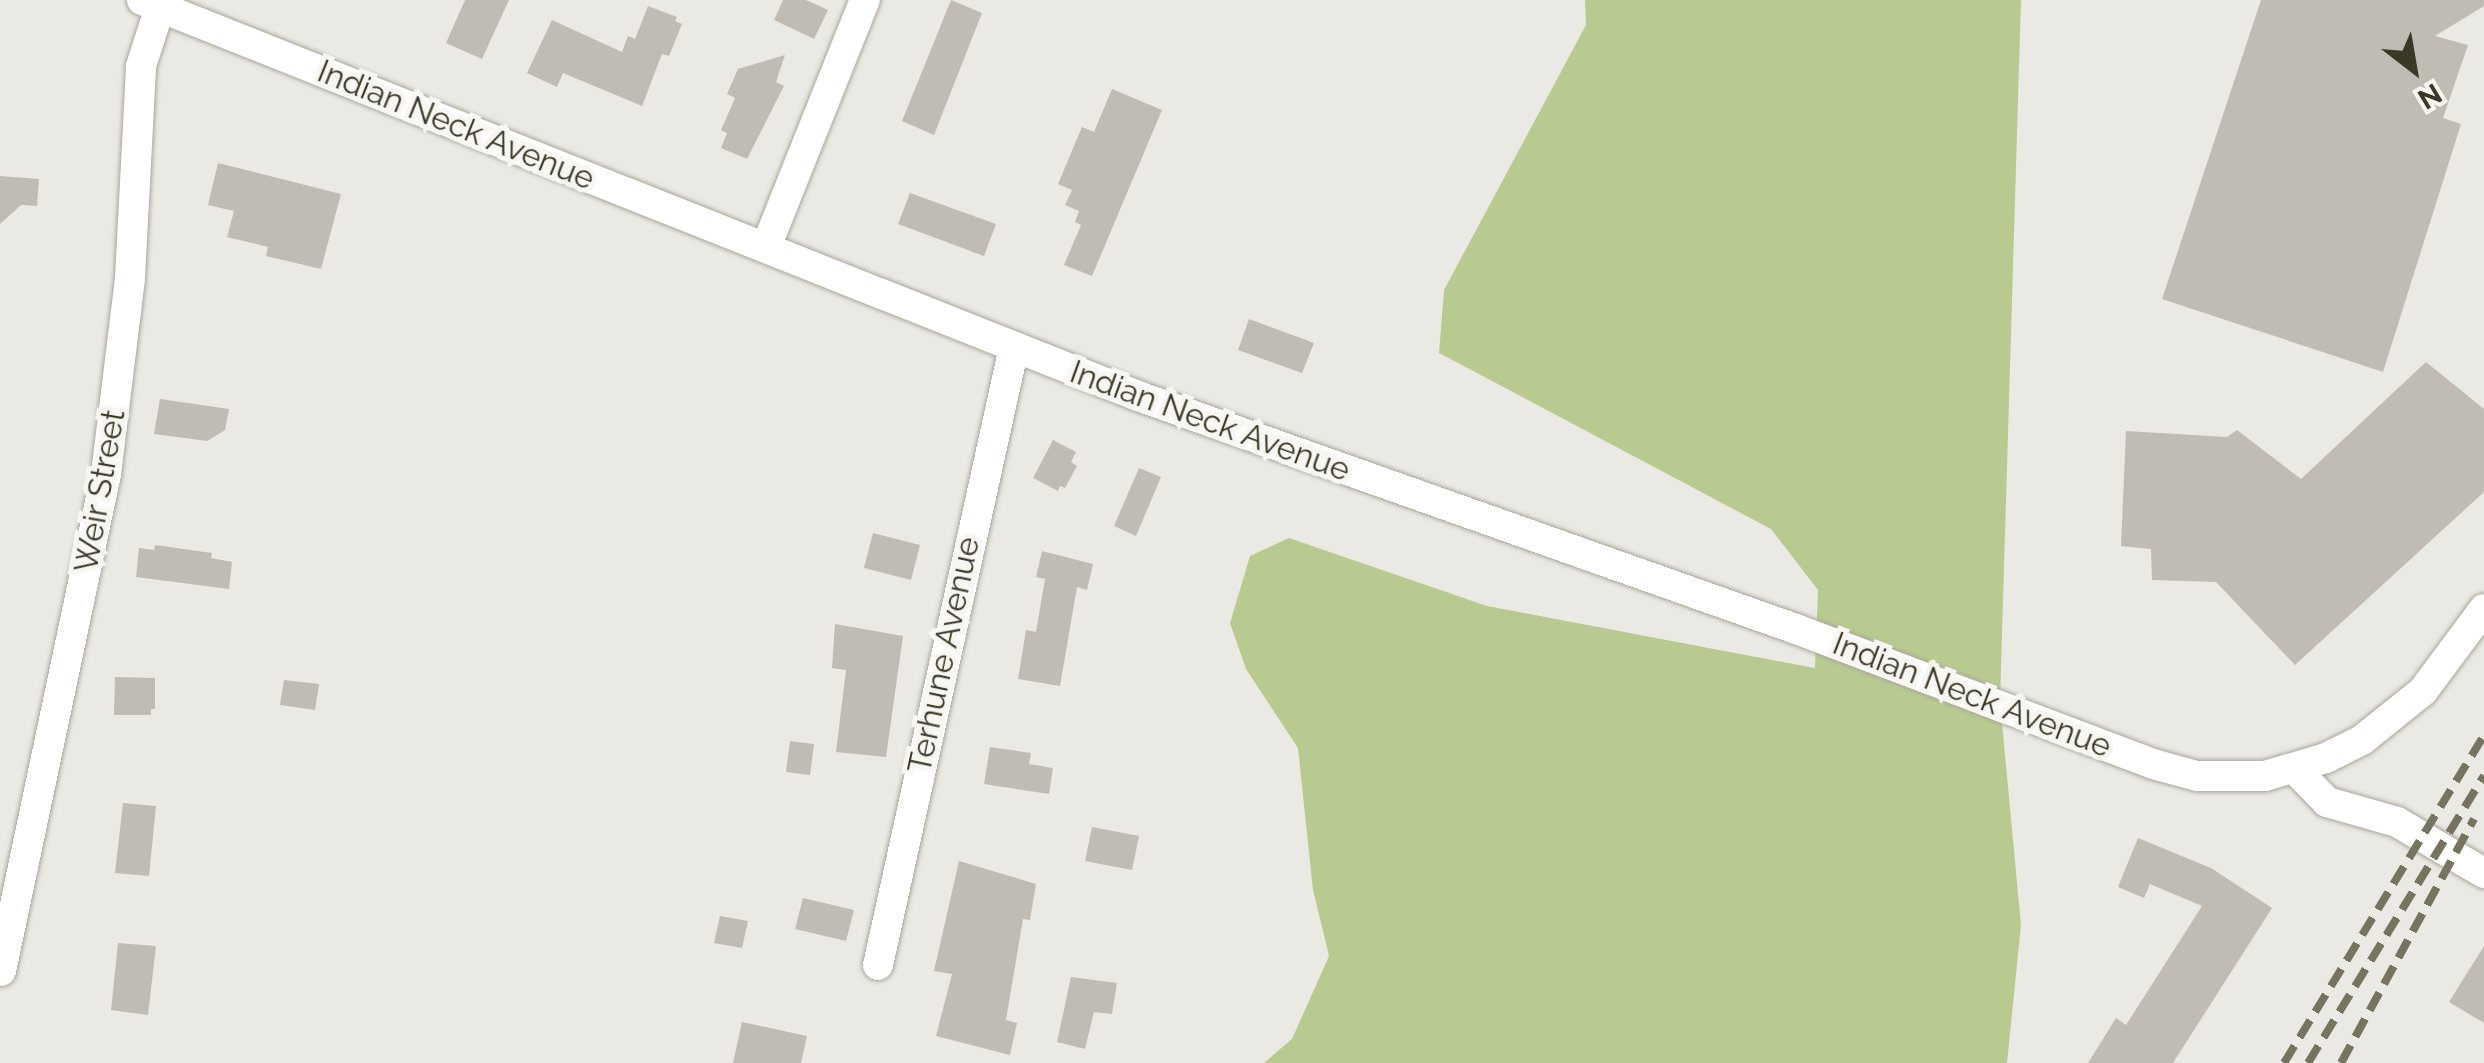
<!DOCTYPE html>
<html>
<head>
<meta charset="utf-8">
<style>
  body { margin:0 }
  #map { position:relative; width:2484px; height:1063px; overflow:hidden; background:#ebe9e3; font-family:Raleway,sans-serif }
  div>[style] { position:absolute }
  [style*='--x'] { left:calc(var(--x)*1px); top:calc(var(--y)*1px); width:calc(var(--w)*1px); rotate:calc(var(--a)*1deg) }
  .water>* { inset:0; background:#b9ca91 }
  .building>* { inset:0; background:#c0bcb3 }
  .roads { filter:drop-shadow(0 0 2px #a8a69b) drop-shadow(0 0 2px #a8a69b) }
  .minor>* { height:30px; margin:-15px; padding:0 15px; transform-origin:15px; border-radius:15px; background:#fff }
  .rail>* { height:8px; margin-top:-4px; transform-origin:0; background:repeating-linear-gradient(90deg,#76735f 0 20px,transparent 0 30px) }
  span { translate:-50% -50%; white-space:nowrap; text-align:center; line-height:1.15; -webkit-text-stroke:10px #f8f6f3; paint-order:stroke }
  .street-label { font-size:32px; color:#3b3825 }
  .north { position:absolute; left:2364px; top:20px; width:100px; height:100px; -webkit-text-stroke:8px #f8f6f3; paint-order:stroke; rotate:149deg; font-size:28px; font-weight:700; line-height:40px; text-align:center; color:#3b3825 }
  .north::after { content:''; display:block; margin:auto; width:35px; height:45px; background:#3b3825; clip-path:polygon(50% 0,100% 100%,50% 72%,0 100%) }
</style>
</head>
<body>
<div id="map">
  <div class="water">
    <i style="clip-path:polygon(1585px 0,2021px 0,2000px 702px,2021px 925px,2007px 1063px,1264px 1063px,1292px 1039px,1329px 956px,1313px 890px,1298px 748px,1246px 669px,1230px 623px,1250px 556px,1289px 538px,1487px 606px,1815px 668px,1818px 590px,1771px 529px,1439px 353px,1444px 290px,1586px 25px)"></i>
  </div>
  <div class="building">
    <i style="clip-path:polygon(465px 0,509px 0,482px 59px,446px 43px)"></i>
    <i style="clip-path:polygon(783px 0,806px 0,828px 10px,814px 39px,774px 20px)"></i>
    <i style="clip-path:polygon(951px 0,982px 13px,934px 135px,902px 121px)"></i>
    <i style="clip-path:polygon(2261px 0,2484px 0,2484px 6px,2435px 36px,2468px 45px,2443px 118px,2461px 124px,2383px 372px,2162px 299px)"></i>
    <i style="clip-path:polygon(648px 6px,677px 17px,675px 21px,682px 24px,669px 56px,662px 54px,642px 106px,563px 73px,557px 87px,527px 73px,552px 20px,622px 52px,628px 36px,635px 39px)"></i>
    <i style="clip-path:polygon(785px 55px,776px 82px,784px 86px,747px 159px,721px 148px,727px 133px,721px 130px,735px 98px,727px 94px,738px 69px)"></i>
    <i style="clip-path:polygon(1112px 89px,1162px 110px,1092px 276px,1064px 265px,1081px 225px,1075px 222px,1079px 211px,1065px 205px,1072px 190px,1058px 184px,1082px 127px,1094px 132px)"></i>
    <i style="clip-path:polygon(218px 163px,341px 194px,321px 269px,266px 256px,268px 247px,227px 237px,234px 211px,208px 205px)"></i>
    <i style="clip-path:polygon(0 176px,39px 179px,37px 206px,21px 205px,0 224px)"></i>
    <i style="clip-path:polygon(910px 193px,996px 224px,984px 256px,898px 224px)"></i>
    <i style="clip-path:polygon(1249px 319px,1314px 343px,1302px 373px,1238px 350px)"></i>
    <i style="clip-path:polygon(2426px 362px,2484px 409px,2484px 492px,2295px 665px,2216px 582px,2152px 580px,2151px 549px,2121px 546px,2126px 431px,2227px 437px,2237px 430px,2301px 479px)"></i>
    <i style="clip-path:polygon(160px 399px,229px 409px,225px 430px,207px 441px,154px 434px)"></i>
    <i style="clip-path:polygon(1053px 440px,1076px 452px,1071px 462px,1077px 466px,1065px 488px,1060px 486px,1058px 491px,1033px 478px)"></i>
    <i style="clip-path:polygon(1139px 468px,1161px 477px,1136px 536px,1114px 526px)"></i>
    <i style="clip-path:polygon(873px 533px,920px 545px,911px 580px,864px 568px)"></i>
    <i style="clip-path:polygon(155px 545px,212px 553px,211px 558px,232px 562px,229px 589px,136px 577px,139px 548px,154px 550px)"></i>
    <i style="clip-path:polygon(1042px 551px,1093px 564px,1087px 590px,1077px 587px,1060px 686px,1018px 679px,1026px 630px,1036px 632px,1045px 579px,1036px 577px)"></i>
    <i style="clip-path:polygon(835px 624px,903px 636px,886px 757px,836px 752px,846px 670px,832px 668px)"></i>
    <i style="clip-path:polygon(115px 677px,155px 678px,155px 709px,151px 709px,151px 715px,114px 715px)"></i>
    <i style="clip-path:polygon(284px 680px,319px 684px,315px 710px,280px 705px)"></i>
    <i style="clip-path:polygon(790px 741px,814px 744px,810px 775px,786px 772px)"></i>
    <i style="clip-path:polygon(990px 747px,1031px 753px,1029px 764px,1053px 768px,1049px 794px,984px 784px)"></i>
    <i style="clip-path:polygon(123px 803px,156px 806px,149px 876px,115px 873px)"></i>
    <i style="clip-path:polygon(1092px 827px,1139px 836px,1132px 870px,1085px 861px)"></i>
    <i style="clip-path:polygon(2138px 838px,2211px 868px,2272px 908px,2173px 1063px,2088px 1063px,2116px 1018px,2126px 1025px,2202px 906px,2150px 884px,2144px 898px,2118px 887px)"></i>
    <i style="clip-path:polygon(959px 861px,1036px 884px,1030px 920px,1023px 919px,1006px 1020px,1017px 1023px,1010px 1055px,936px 1036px,952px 974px,934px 971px)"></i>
    <i style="clip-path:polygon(803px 898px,854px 910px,846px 941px,795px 929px)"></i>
    <i style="clip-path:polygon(720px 916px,748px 921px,742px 948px,714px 943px)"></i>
    <i style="clip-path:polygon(118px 943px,156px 946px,148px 1015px,111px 1010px)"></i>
    <i style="clip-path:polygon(2484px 946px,2484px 1023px,2449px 1002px)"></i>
    <i style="clip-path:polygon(1071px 977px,1117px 983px,1112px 1014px,1094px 1012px,1085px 1049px,1057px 1042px)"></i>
    <i style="clip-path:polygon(742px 1022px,807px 1036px,801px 1063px,733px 1063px)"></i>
  </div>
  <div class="roads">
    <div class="minor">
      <i style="--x:142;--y:0;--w:1072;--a:21.68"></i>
      <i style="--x:1138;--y:396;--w:698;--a:19.5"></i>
      <i style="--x:1796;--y:629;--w:382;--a:20.7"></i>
      <i style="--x:2153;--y:764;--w:46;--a:15.3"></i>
      <i style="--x:2197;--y:776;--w:68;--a:0"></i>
      <i style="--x:2265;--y:776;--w:64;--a:-16.4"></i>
      <i style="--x:2326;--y:758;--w:40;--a:-26.6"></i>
      <i style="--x:2362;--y:740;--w:78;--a:-38.8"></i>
      <i style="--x:2423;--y:691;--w:102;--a:-53.4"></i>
      <i style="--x:766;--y:247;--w:266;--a:-68.2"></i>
      <i style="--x:2295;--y:769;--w:46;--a:45.9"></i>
      <i style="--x:2327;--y:802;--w:73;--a:15.9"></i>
      <i style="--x:2397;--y:822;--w:101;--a:30.4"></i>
      <i style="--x:878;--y:965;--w:633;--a:-77.59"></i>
      <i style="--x:1;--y:971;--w:508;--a:-78.07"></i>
      <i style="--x:106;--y:474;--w:197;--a:-83"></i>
      <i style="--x:130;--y:278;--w:212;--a:-87"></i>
      <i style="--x:141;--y:66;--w:62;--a:-72.1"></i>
    </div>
  </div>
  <div class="rail">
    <i style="--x:2284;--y:1063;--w:384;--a:-58.6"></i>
    <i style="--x:2308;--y:1063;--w:337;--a:-58.5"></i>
    <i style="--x:2341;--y:1063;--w:278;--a:-61.4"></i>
  </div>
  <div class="street-label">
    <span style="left:456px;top:125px;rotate:22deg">Indian Neck Avenue</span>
    <span style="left:1210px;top:421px;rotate:20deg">Indian Neck Avenue</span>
    <span style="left:100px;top:491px;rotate:-80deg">Weir Street</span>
    <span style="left:944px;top:655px;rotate:-78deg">Terhune Avenue</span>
    <span style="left:1972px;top:695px;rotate:21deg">Indian Neck Avenue</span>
  </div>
  <div class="north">N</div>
</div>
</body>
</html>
